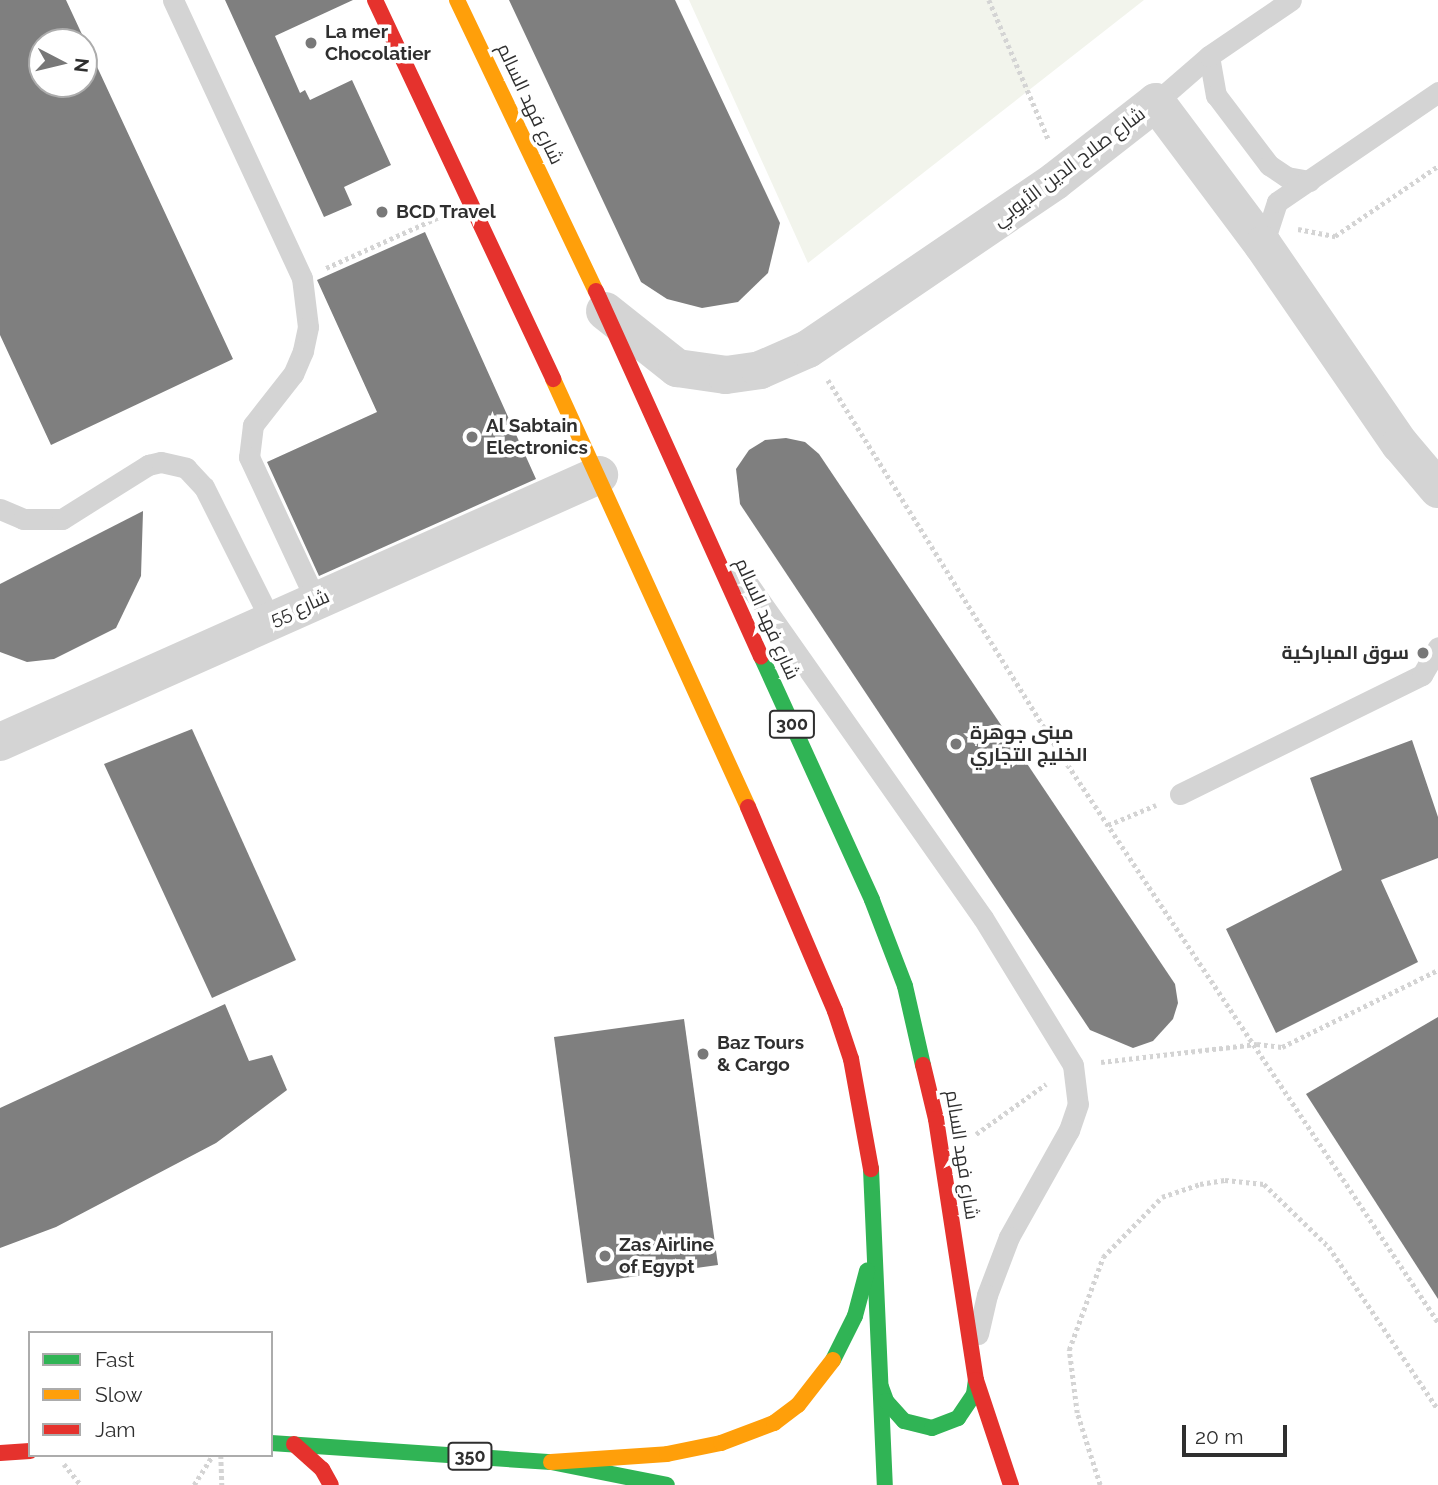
<!DOCTYPE html>
<html>
<head>
<meta charset="utf-8">
<style>
  body { margin:0 }
  #map { position:relative; width:1438px; height:1485px; overflow:hidden; background:#fff; font-family:Raleway,Cairo,sans-serif }
  div>[style] { position:absolute }
  [style*='--x'] { left:calc(var(--x)*1px); top:calc(var(--y)*1px); width:calc(var(--w)*1px); rotate:calc(var(--a)*1deg) }
  .green>* { inset:0; background:#f2f4ec }
  .building>* { inset:0; background:#7f7f7f }
  .path>* { height:4.5px; margin-top:-2.25px; transform-origin:0; background:repeating-linear-gradient(90deg,#d4d4d4 0 3.5px,transparent 0 7px) }
  .lane>* { height:21px; margin:-10.5px; padding:0 10.5px; transform-origin:10.5px; border-radius:10.5px; background:#d4d4d4 }
  .street>* { height:38px; margin:-19px; padding:0 19px; transform-origin:19px; border-radius:19px; background:#d4d4d4 }
  .fast>* { height:16px; margin:-8px; padding:0 8px; transform-origin:8px; border-radius:8px; background:#30b455 }
  .slow>* { height:16px; margin:-8px; padding:0 8px; transform-origin:8px; border-radius:8px; background:#ff9f0a }
  .jam>* { height:16px; margin:-8px; padding:0 8px; transform-origin:8px; border-radius:8px; background:#e5322d }
  .dots>* { width:19px; height:19px; translate:-50% -50%; box-sizing:border-box; border:4px solid #fff; border-radius:50% }
  span { translate:-50% -50%; white-space:nowrap; text-align:center; line-height:1.15; -webkit-text-stroke:7px #fff; paint-order:stroke }
  .shield-label span { padding:2px 5px; background:#fff; border:2px solid; border-radius:5px; -webkit-text-stroke-width:0 }
  .shield-label { font-size:18px; color:#2f2f2f; font-weight:700 }
  .poi-label { font-size:19px; color:#2f2f2f; font-weight:700 }
  .left { translate:0 -50%; text-align:left }
  .right { translate:-100% -50%; text-align:right }
  .street-label { font-size:19px; color:#2f2f2f }
  .legend { position:absolute; left:28px; top:1331px; width:245px; height:126px; box-sizing:border-box; background:#fff; border:2px solid #acacac; margin:0; padding:9px 12px; list-style:none; font-size:21px; color:#2f2f2f }
  .legend li { display:flex; align-items:center; gap:14px; height:35px }
  .legend b { width:35px; border:2px solid #acacac }
  .north { position:absolute; left:28px; top:28px; width:70px; height:70px; box-sizing:border-box; background:#fff; border:2px solid #acacac; border-radius:50%; rotate:97deg; font-size:19px; font-weight:700; line-height:28px; text-align:center; color:#2f2f2f }
  .north::after { content:''; display:block; margin:auto; width:24px; height:32px; background:#787878; clip-path:polygon(50% 0,100% 100%,50% 72%,0 100%) }
  .scale { position:absolute; left:1182px; top:1425px; width:105px; height:32px; box-sizing:border-box; border:4px solid #2f2f2f; border-top:0; padding-left:9px; font-size:21px; line-height:24px; white-space:nowrap; color:#2f2f2f; -webkit-text-stroke:5px #fff; paint-order:stroke }
</style>
</head>
<body>
<div id="map">
  <div class="green">
    <i style="clip-path:polygon(689px 0,1144px 0,808px 263px)"></i>
  </div>
  <div class="building">
    <i style="clip-path:polygon(evenodd,0 0,66px 0,233px 359px,51px 445px,0 335px,0 0,42px 42px,84px 42px,84px 84px,42px 84px,42px 42px)"></i>
    <i style="clip-path:polygon(225px 0,353px 0,275px 36px,300px 93px,305px 90px,310px 100px,352px 80px,391px 165px,344px 187px,352px 205px,324px 217px)"></i>
    <i style="clip-path:polygon(509px 0,675px 0,780px 223px,768px 273px,738px 302px,702px 308px,667px 299px,641px 282px)"></i>
    <i style="clip-path:polygon(425px 232px,536px 479px,319px 576px,267px 462px,377px 412px,317px 280px)"></i>
    <i style="clip-path:polygon(786px 438px,805px 442px,819px 454px,1175px 984px,1178px 1003px,1173px 1019px,1153px 1041px,1133px 1048px,1090px 1030px,740px 504px,736px 469px,749px 450px,765px 440px)"></i>
    <i style="clip-path:polygon(143px 511px,141px 576px,116px 628px,54px 659px,27px 662px,0 652px,0 584px)"></i>
    <i style="clip-path:polygon(192px 729px,296px 960px,212px 998px,104px 764px)"></i>
    <i style="clip-path:polygon(1412px 740px,1438px 817px,1438px 858px,1381px 880px,1418px 962px,1276px 1033px,1226px 929px,1342px 870px,1310px 778px)"></i>
    <i style="clip-path:polygon(225px 1004px,249px 1061px,272px 1055px,287px 1090px,216px 1143px,56px 1227px,0 1248px,0 1108px)"></i>
    <i style="clip-path:polygon(1438px 1017px,1438px 1299px,1306px 1094px)"></i>
    <i style="clip-path:polygon(684px 1019px,718px 1265px,587px 1283px,554px 1037px)"></i>
  </div>
  <div class="path">
    <i style="--x:989;--y:0;--w:153;--a:66.9"></i>
    <i style="--x:1298;--y:229;--w:38;--a:11"></i>
    <i style="--x:1335;--y:236;--w:125;--a:-34.2"></i>
    <i style="--x:326;--y:268;--w:124;--a:-24.3"></i>
    <i style="--x:828;--y:380;--w:439;--a:58.1"></i>
    <i style="--x:1060;--y:753;--w:683;--a:56.4"></i>
    <i style="--x:1108;--y:825;--w:52;--a:-22.6"></i>
    <i style="--x:1101;--y:1062;--w:157;--a:-6.6"></i>
    <i style="--x:1257;--y:1044;--w:25;--a:7"></i>
    <i style="--x:1282;--y:1047;--w:174;--a:-26.3"></i>
    <i style="--x:976;--y:1134;--w:86;--a:-35.5"></i>
    <i style="--x:221;--y:1455;--w:30;--a:88"></i>
    <i style="--x:64;--y:1464;--w:27;--a:51"></i>
    <i style="--x:194;--y:1485;--w:36;--a:-58"></i>
    <i style="--x:1100;--y:1485;--w:76;--a:-107.7"></i>
    <i style="--x:1077;--y:1413;--w:64;--a:-97.2"></i>
    <i style="--x:1069;--y:1350;--w:99;--a:-69.9"></i>
    <i style="--x:1103;--y:1257;--w:84;--a:-45.5"></i>
    <i style="--x:1162;--y:1197;--w:40;--a:-18.9"></i>
    <i style="--x:1200;--y:1184;--w:25;--a:-9"></i>
    <i style="--x:1225;--y:1180;--w:39;--a:6"></i>
    <i style="--x:1264;--y:1184;--w:91;--a:44.1"></i>
    <i style="--x:1329;--y:1247;--w:195;--a:56.1"></i>
  </div>
  <div class="lane">
    <i style="--x:173;--y:0;--w:306;--a:65.1"></i>
    <i style="--x:302;--y:278;--w:49;--a:83"></i>
    <i style="--x:308;--y:327;--w:25;--a:102"></i>
    <i style="--x:303;--y:351;--w:25;--a:113"></i>
    <i style="--x:293;--y:374;--w:65;--a:128.1"></i>
    <i style="--x:253;--y:425;--w:32;--a:97"></i>
    <i style="--x:249;--y:457;--w:159;--a:65"></i>
    <i style="--x:1209;--y:56;--w:40;--a:80"></i>
    <i style="--x:1216;--y:95;--w:88;--a:52.9"></i>
    <i style="--x:1269;--y:165;--w:22;--a:34"></i>
    <i style="--x:1287;--y:177;--w:23;--a:10"></i>
    <i style="--x:1156;--y:102;--w:70;--a:-41"></i>
    <i style="--x:1209;--y:56;--w:99;--a:-34.3"></i>
    <i style="--x:1263;--y:245;--w:45;--a:-72"></i>
    <i style="--x:1277;--y:202;--w:195;--a:-34.3"></i>
    <i style="--x:0;--y:509;--w:25;--a:23"></i>
    <i style="--x:23;--y:519;--w:39;--a:0"></i>
    <i style="--x:62;--y:519;--w:102;--a:-32.1"></i>
    <i style="--x:148;--y:465;--w:13;--a:-13"></i>
    <i style="--x:161;--y:462;--w:26;--a:13"></i>
    <i style="--x:186;--y:468;--w:26;--a:47"></i>
    <i style="--x:204;--y:487;--w:150;--a:63.4"></i>
    <i style="--x:739;--y:571;--w:424;--a:54.9"></i>
    <i style="--x:983;--y:918;--w:172;--a:58.5"></i>
    <i style="--x:1073;--y:1065;--w:39;--a:83"></i>
    <i style="--x:1078;--y:1104;--w:28;--a:109"></i>
    <i style="--x:1069;--y:1130;--w:123;--a:119.3"></i>
    <i style="--x:1009;--y:1237;--w:62;--a:110.8"></i>
    <i style="--x:987;--y:1295;--w:40;--a:103"></i>
    <i style="--x:1180;--y:794;--w:270;--a:-26.2"></i>
    <i style="--x:1422;--y:675;--w:32;--a:-60"></i>
  </div>
  <div class="street">
    <i style="--x:605;--y:311;--w:92;--a:38.4"></i>
    <i style="--x:677;--y:368;--w:49;--a:8.1"></i>
    <i style="--x:726;--y:375;--w:34;--a:-8"></i>
    <i style="--x:760;--y:370;--w:52;--a:-23.6"></i>
    <i style="--x:808;--y:349;--w:299;--a:-34.2"></i>
    <i style="--x:1055;--y:181;--w:128;--a:-38"></i>
    <i style="--x:1156;--y:102;--w:179;--a:53.2"></i>
    <i style="--x:1263;--y:245;--w:242;--a:55.5"></i>
    <i style="--x:1400;--y:444;--w:59;--a:49.8"></i>
    <i style="--x:0;--y:742;--w:656;--a:-24.02"></i>
  </div>
  <div class="fast">
    <i style="--x:761;--y:656;--w:268;--a:65.5"></i>
    <i style="--x:872;--y:900;--w:92;--a:69"></i>
    <i style="--x:905;--y:986;--w:81;--a:77.2"></i>
    <i style="--x:871;--y:1169;--w:316;--a:87.5"></i>
    <i style="--x:833;--y:1360;--w:49;--a:-63.4"></i>
    <i style="--x:855;--y:1316;--w:47;--a:-75.1"></i>
    <i style="--x:881;--y:1387;--w:15;--a:70"></i>
    <i style="--x:886;--y:1401;--w:27;--a:48"></i>
    <i style="--x:904;--y:1421;--w:29;--a:14"></i>
    <i style="--x:932;--y:1428;--w:28;--a:-21"></i>
    <i style="--x:958;--y:1418;--w:29;--a:-56"></i>
    <i style="--x:974;--y:1394;--w:14;--a:-82"></i>
    <i style="--x:271;--y:1443;--w:281;--a:3.9"></i>
    <i style="--x:551;--y:1462;--w:118;--a:11.2"></i>
  </div>
  <div class="slow">
    <i style="--x:457;--y:0;--w:322;--a:64.5"></i>
    <i style="--x:553;--y:379;--w:470;--a:65.5"></i>
    <i style="--x:551;--y:1462;--w:116;--a:-3.9"></i>
    <i style="--x:667;--y:1454;--w:55;--a:-11.5"></i>
    <i style="--x:721;--y:1443;--w:57;--a:-20.7"></i>
    <i style="--x:774;--y:1423;--w:30;--a:-37"></i>
    <i style="--x:798;--y:1405;--w:57;--a:-52.1"></i>
  </div>
  <div class="jam">
    <i style="--x:375;--y:0;--w:419;--a:64.8"></i>
    <i style="--x:596;--y:291;--w:401;--a:65.7"></i>
    <i style="--x:748;--y:807;--w:222;--a:66.9"></i>
    <i style="--x:835;--y:1011;--w:51;--a:71.6"></i>
    <i style="--x:851;--y:1059;--w:112;--a:79.7"></i>
    <i style="--x:923;--y:1065;--w:56;--a:76.5"></i>
    <i style="--x:936;--y:1119;--w:264;--a:81.3"></i>
    <i style="--x:976;--y:1380;--w:111;--a:71.6"></i>
    <i style="--x:294;--y:1444;--w:38;--a:42"></i>
    <i style="--x:322;--y:1469;--w:18;--a:61"></i>
    <i style="--x:0;--y:1453;--w:30;--a:-4"></i>
  </div>
  <div class="dots">
    <i style="left:311px;top:43px;background:#787878"></i>
    <i style="left:382px;top:212px;background:#787878"></i>
    <i style="left:472px;top:437px;background:#787878"></i>
    <i style="left:1423px;top:653px;background:#787878"></i>
    <i style="left:956px;top:744px;background:#787878"></i>
    <i style="left:703px;top:1054px;background:#787878"></i>
    <i style="left:605px;top:1256px;background:#787878"></i>
  </div>
  <div class="shield-label">
    <span style="left:792px;top:724px">300</span>
    <span style="left:470px;top:1456px">350</span>
  </div>
  <div class="poi-label">
    <span class="left" style="left:325px;top:43px">La mer<br>Chocolatier</span>
    <span class="left" style="left:396px;top:212px">BCD Travel</span>
    <span class="left" style="left:486px;top:437px">Al Sabtain<br>Electronics</span>
    <span class="right" style="left:1409px;top:653px">سوق المباركية</span>
    <span class="left" style="left:970px;top:744px">مبنى جوهرة<br>الخليج التجاري</span>
    <span class="left" style="left:717px;top:1054px">Baz Tours<br>&amp; Cargo</span>
    <span class="left" style="left:619px;top:1256px">Zas Airline<br>of Egypt</span>
  </div>
  <div class="street-label">
    <span style="left:530px;top:104px;rotate:65deg">شارع فهد السالم</span>
    <span style="left:1069px;top:167px;rotate:-37deg">شارع صلاح الدين الأيوبي</span>
    <span style="left:300px;top:608px;rotate:-24deg">شارع 55</span>
    <span style="left:767px;top:619px;rotate:66deg">شارع فهد السالم</span>
    <span style="left:962px;top:1155px;rotate:81deg">شارع فهد السالم</span>
  </div>
  <ul class="legend">
  <li><b style="height:9px;background:#30b455"></b>Fast</li>
  <li><b style="height:9px;background:#ff9f0a"></b>Slow</li>
  <li><b style="height:9px;background:#e5322d"></b>Jam</li>
  </ul>
  <div class="north">N</div>
  <div class="scale">20 m</div>
</div>
</body>
</html>
